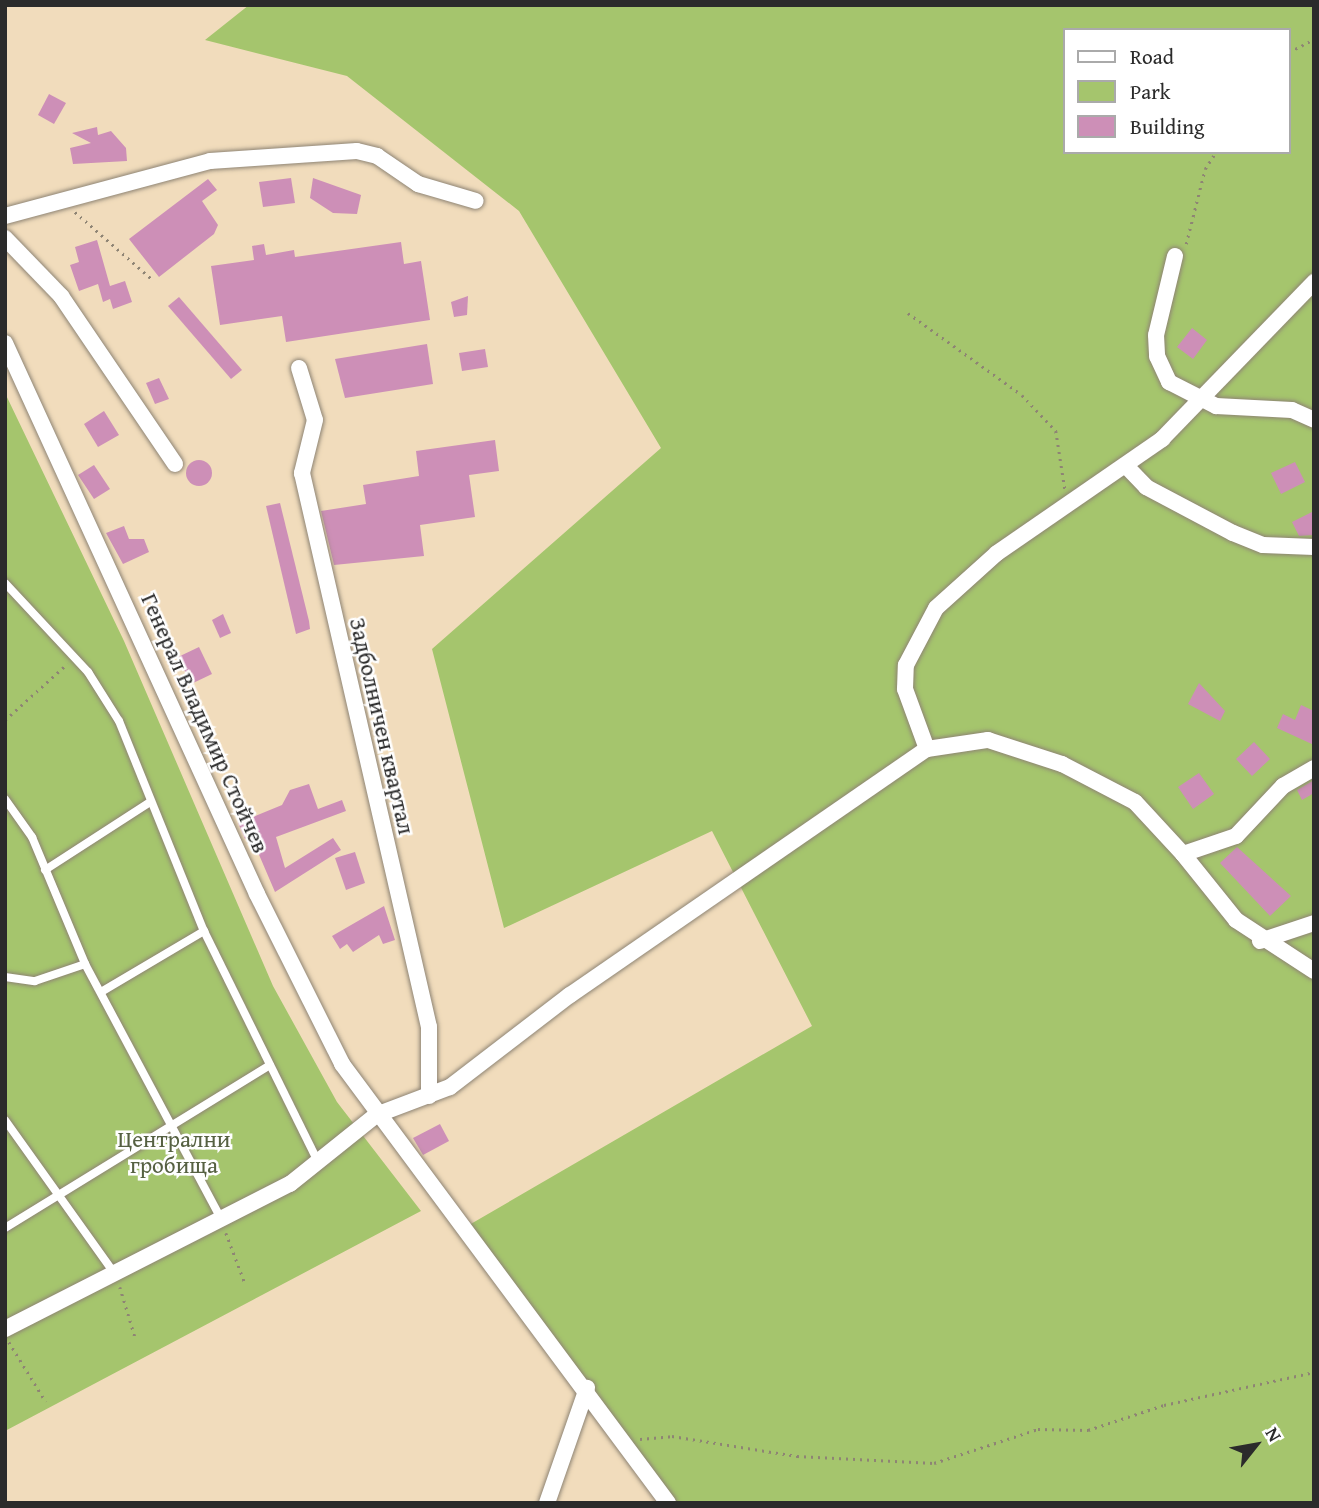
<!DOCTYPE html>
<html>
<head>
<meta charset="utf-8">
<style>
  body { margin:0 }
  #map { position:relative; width:1319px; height:1508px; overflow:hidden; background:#f1dcbc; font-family:"Gentium Book Plus",serif }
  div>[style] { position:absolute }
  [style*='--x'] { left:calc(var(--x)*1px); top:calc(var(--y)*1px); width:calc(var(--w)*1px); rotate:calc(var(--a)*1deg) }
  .green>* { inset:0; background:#a5c56d }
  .building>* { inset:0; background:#cd8fb7 }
  .round { border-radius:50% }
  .path>* { height:2.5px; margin-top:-1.25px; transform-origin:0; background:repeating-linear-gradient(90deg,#8e8474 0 2px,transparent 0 7px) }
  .roads { filter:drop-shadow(0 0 2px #8e8474) drop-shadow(0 0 2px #8e8474) }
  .service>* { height:8px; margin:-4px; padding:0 4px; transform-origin:4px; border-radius:4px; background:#fff }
  .minor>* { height:16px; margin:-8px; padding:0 8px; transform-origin:8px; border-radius:8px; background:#fff }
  span { translate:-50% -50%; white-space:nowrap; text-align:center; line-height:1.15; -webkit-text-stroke:5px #fff; paint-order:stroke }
  .street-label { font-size:23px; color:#2b2b2b }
  .park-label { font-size:23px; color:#566142 }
  .frame { position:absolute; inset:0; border:7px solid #2b2b2b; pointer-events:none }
  .legend { position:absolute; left:1063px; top:28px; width:228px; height:126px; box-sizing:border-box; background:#fff; border:2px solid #aaa; margin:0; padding:9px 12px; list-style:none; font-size:21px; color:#2b2b2b }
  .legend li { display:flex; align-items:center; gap:14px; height:35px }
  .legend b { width:35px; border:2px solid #aaa }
  .north { position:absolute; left:1221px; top:1410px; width:70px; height:70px; -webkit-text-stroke:5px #fff; paint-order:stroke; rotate:59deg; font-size:19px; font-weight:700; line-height:28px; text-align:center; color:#2b2b2b }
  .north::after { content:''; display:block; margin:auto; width:24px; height:32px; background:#2b2b2b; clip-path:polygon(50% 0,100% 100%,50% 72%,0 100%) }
</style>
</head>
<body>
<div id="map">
  <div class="green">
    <i style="clip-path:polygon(evenodd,249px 5px,1314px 5px,1314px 1503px,668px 1503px,469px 1225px,812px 1026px,712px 831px,504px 928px,432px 649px,661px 448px,519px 211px,347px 76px,205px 40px,249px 5px,1065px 30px,1289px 30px,1289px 152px,1065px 152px,1065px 30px)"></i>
    <i style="clip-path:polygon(5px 393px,124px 641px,273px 986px,337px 1102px,421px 1211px,5px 1431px)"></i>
  </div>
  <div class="building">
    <i style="clip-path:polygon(49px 94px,66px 103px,54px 124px,38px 115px)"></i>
    <i style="clip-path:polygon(97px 127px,98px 135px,111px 131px,126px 148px,127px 161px,73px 164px,70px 148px,91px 143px,72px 133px)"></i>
    <i style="clip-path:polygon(291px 178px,295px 203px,263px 207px,259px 182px)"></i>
    <i style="clip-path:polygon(313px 178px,361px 195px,357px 214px,333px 213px,310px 198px)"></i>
    <i style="clip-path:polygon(208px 179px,217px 190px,202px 201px,218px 225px,214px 234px,159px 277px,129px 239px)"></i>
    <i style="clip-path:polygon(97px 240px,110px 286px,125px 281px,132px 302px,113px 309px,110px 299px,103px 302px,98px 284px,79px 291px,70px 265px,79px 262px,75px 247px)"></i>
    <i style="clip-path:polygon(401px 242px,404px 264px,421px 261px,430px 320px,286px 342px,282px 316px,220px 325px,211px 266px,254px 260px,252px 246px,264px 244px,266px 255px,294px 250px,295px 257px)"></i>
    <i style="clip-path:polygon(468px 296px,467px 315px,454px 317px,451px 302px)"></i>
    <i style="clip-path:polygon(179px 297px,242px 370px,231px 379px,168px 306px)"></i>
    <i style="clip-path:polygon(1192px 328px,1207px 340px,1193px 359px,1177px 347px)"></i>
    <i style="clip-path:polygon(427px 344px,433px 384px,345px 398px,335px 359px)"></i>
    <i style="clip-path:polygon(485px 349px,488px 367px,462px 371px,459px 353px)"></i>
    <i style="clip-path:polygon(159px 378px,169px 399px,155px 404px,146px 383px)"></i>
    <i style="clip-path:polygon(104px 411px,119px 435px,98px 447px,84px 424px)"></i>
    <i style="clip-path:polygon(495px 440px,499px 471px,469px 475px,475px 517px,420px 525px,424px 556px,334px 565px,321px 511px,366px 504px,363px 485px,419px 476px,416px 451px)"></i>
    <i class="round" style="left:186px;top:460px;width:26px;height:26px"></i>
    <i style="clip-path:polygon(1295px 462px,1305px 482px,1281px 494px,1271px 473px)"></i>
    <i style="clip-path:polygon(94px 465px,110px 489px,94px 499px,78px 475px)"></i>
    <i style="clip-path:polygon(280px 503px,309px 621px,310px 629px,296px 634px,266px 506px)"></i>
    <i style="clip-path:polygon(1314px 511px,1314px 535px,1299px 536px,1292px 522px)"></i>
    <i style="clip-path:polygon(124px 526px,129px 539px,144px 539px,149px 552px,123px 564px,106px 533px)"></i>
    <i style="clip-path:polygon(223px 614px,231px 633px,220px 638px,212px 620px)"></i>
    <i style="clip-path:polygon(199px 647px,212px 674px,191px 684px,178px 657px)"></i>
    <i style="clip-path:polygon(1199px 683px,1225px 711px,1220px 721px,1188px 704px)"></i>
    <i style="clip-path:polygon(1301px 705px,1314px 711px,1314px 745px,1277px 728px,1283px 714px,1295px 720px)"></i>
    <i style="clip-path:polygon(1254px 742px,1270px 759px,1252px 776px,1236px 759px)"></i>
    <i style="clip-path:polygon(1199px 773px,1214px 794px,1193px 809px,1178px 787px)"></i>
    <i style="clip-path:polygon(1314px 780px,1314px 793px,1302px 800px,1297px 790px)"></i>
    <i style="clip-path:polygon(309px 784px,318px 809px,342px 800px,346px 811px,276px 837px,285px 868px,333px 838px,341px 850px,275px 892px,251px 836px,245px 839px,238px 823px,282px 805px,290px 790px)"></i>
    <i style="clip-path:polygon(1237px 847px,1291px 896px,1270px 916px,1220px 863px)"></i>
    <i style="clip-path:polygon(355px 852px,365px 883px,346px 890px,335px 858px)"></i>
    <i style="clip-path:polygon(384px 906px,395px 940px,383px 944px,379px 935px,353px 952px,347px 944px,340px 949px,332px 936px)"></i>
    <i style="clip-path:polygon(440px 1124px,449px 1141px,423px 1155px,413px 1138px)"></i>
  </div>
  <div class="path">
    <i style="--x:1289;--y:52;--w:28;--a:-27"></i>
    <i style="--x:75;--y:212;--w:103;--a:41.1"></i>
    <i style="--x:1186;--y:244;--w:77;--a:-75.8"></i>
    <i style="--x:1205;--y:169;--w:20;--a:-57"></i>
    <i style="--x:908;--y:313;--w:140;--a:35.7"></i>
    <i style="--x:1022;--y:395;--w:50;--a:46.6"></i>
    <i style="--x:1056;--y:431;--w:59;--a:81.2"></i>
    <i style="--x:5;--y:720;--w:84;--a:-42.1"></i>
    <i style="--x:226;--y:1233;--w:53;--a:69.2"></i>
    <i style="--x:120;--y:1287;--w:55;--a:73.2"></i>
    <i style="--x:9;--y:1342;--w:70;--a:58.3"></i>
    <i style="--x:640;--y:1439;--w:32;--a:-5"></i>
    <i style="--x:672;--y:1436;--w:127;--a:9.1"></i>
    <i style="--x:797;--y:1456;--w:137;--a:2.9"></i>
    <i style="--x:934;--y:1463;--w:109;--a:-18.1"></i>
    <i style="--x:1038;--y:1429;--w:50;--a:1.1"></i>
    <i style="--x:1088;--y:1430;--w:80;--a:-18.2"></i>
    <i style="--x:1164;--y:1405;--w:154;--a:-12.4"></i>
  </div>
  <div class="roads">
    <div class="service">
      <i style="--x:5;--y:583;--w:122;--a:47"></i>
      <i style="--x:88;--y:672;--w:58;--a:57.7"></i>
      <i style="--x:119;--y:721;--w:227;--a:68"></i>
      <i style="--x:204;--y:931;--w:260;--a:63.7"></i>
      <i style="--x:5;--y:799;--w:47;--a:54.6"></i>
      <i style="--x:32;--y:837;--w:138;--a:67.3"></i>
      <i style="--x:85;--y:964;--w:289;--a:61.9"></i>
      <i style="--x:45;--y:870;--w:125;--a:-32.9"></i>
      <i style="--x:5;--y:977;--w:30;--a:8"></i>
      <i style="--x:35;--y:981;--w:53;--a:-18.8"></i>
      <i style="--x:101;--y:992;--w:120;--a:-30.6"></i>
      <i style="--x:5;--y:1120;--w:189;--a:54.5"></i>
      <i style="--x:5;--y:1228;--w:311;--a:-31.6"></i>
    </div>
    <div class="minor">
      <i style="--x:5;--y:216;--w:212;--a:-15"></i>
      <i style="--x:210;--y:161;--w:147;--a:-3.9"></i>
      <i style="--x:357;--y:151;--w:21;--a:14"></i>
      <i style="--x:377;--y:156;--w:50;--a:34.3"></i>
      <i style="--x:418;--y:184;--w:60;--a:16.3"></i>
      <i style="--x:5;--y:238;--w:81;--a:46"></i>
      <i style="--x:61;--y:296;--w:203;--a:55.8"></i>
      <i style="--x:1175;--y:256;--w:81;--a:103.5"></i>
      <i style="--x:1156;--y:335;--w:21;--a:87"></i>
      <i style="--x:1157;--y:356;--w:29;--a:65"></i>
      <i style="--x:1169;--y:382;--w:53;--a:27.1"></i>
      <i style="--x:1216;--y:406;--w:76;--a:3"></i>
      <i style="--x:1292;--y:410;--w:24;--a:24"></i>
      <i style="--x:5;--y:343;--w:606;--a:65.42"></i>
      <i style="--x:257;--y:894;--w:190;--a:63.4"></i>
      <i style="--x:342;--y:1064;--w:547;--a:53.4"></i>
      <i style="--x:299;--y:368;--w:54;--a:72.9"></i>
      <i style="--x:315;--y:420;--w:55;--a:103.8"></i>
      <i style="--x:302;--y:473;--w:568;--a:77.09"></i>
      <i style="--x:429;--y:1027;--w:69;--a:90"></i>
      <i style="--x:1127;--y:467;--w:28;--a:46"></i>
      <i style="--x:1146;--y:487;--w:98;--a:27.9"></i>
      <i style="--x:1233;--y:533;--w:32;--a:22"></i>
      <i style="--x:1263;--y:545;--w:51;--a:2.2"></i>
      <i style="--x:927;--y:749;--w:64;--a:-110.1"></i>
      <i style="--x:905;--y:689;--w:24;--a:-88"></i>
      <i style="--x:906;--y:665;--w:64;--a:-62.2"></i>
      <i style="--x:936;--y:608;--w:82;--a:-42"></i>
      <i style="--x:997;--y:553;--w:201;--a:-34.6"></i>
      <i style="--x:1162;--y:439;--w:219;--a:-45.9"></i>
      <i style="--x:1183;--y:854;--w:85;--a:51.2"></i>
      <i style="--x:1236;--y:920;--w:93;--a:33.2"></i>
      <i style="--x:1260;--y:941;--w:57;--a:-18.4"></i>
      <i style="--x:5;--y:1329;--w:320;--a:-27"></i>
      <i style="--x:290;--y:1184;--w:110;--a:-38.7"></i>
      <i style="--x:376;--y:1115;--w:79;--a:-20.7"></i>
      <i style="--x:450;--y:1087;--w:151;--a:-37.5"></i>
      <i style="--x:570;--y:995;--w:434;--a:-34.6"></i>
      <i style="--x:927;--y:749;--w:62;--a:-8.4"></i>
      <i style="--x:988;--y:740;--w:78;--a:18"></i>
      <i style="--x:1062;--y:764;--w:82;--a:27.5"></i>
      <i style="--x:1135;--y:802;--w:71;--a:47.3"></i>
      <i style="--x:1183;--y:854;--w:56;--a:-18.8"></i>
      <i style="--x:1236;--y:836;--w:69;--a:-46.8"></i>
      <i style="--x:1283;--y:786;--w:36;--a:-30"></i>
      <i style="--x:547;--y:1503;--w:122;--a:-70.8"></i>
    </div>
  </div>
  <div class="street-label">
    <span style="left:205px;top:723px;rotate:66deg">Генерал Владимир Стойчев</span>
    <span style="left:382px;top:726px;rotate:77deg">Задболничен квартал</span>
  </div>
  <div class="park-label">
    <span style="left:174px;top:1152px">Централни<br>гробища</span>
  </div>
  <div class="frame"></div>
  <ul class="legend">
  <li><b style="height:9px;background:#fff"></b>Road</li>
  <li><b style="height:19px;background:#a5c56d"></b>Park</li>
  <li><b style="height:19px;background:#cd8fb7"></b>Building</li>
  </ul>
  <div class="north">N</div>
</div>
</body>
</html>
